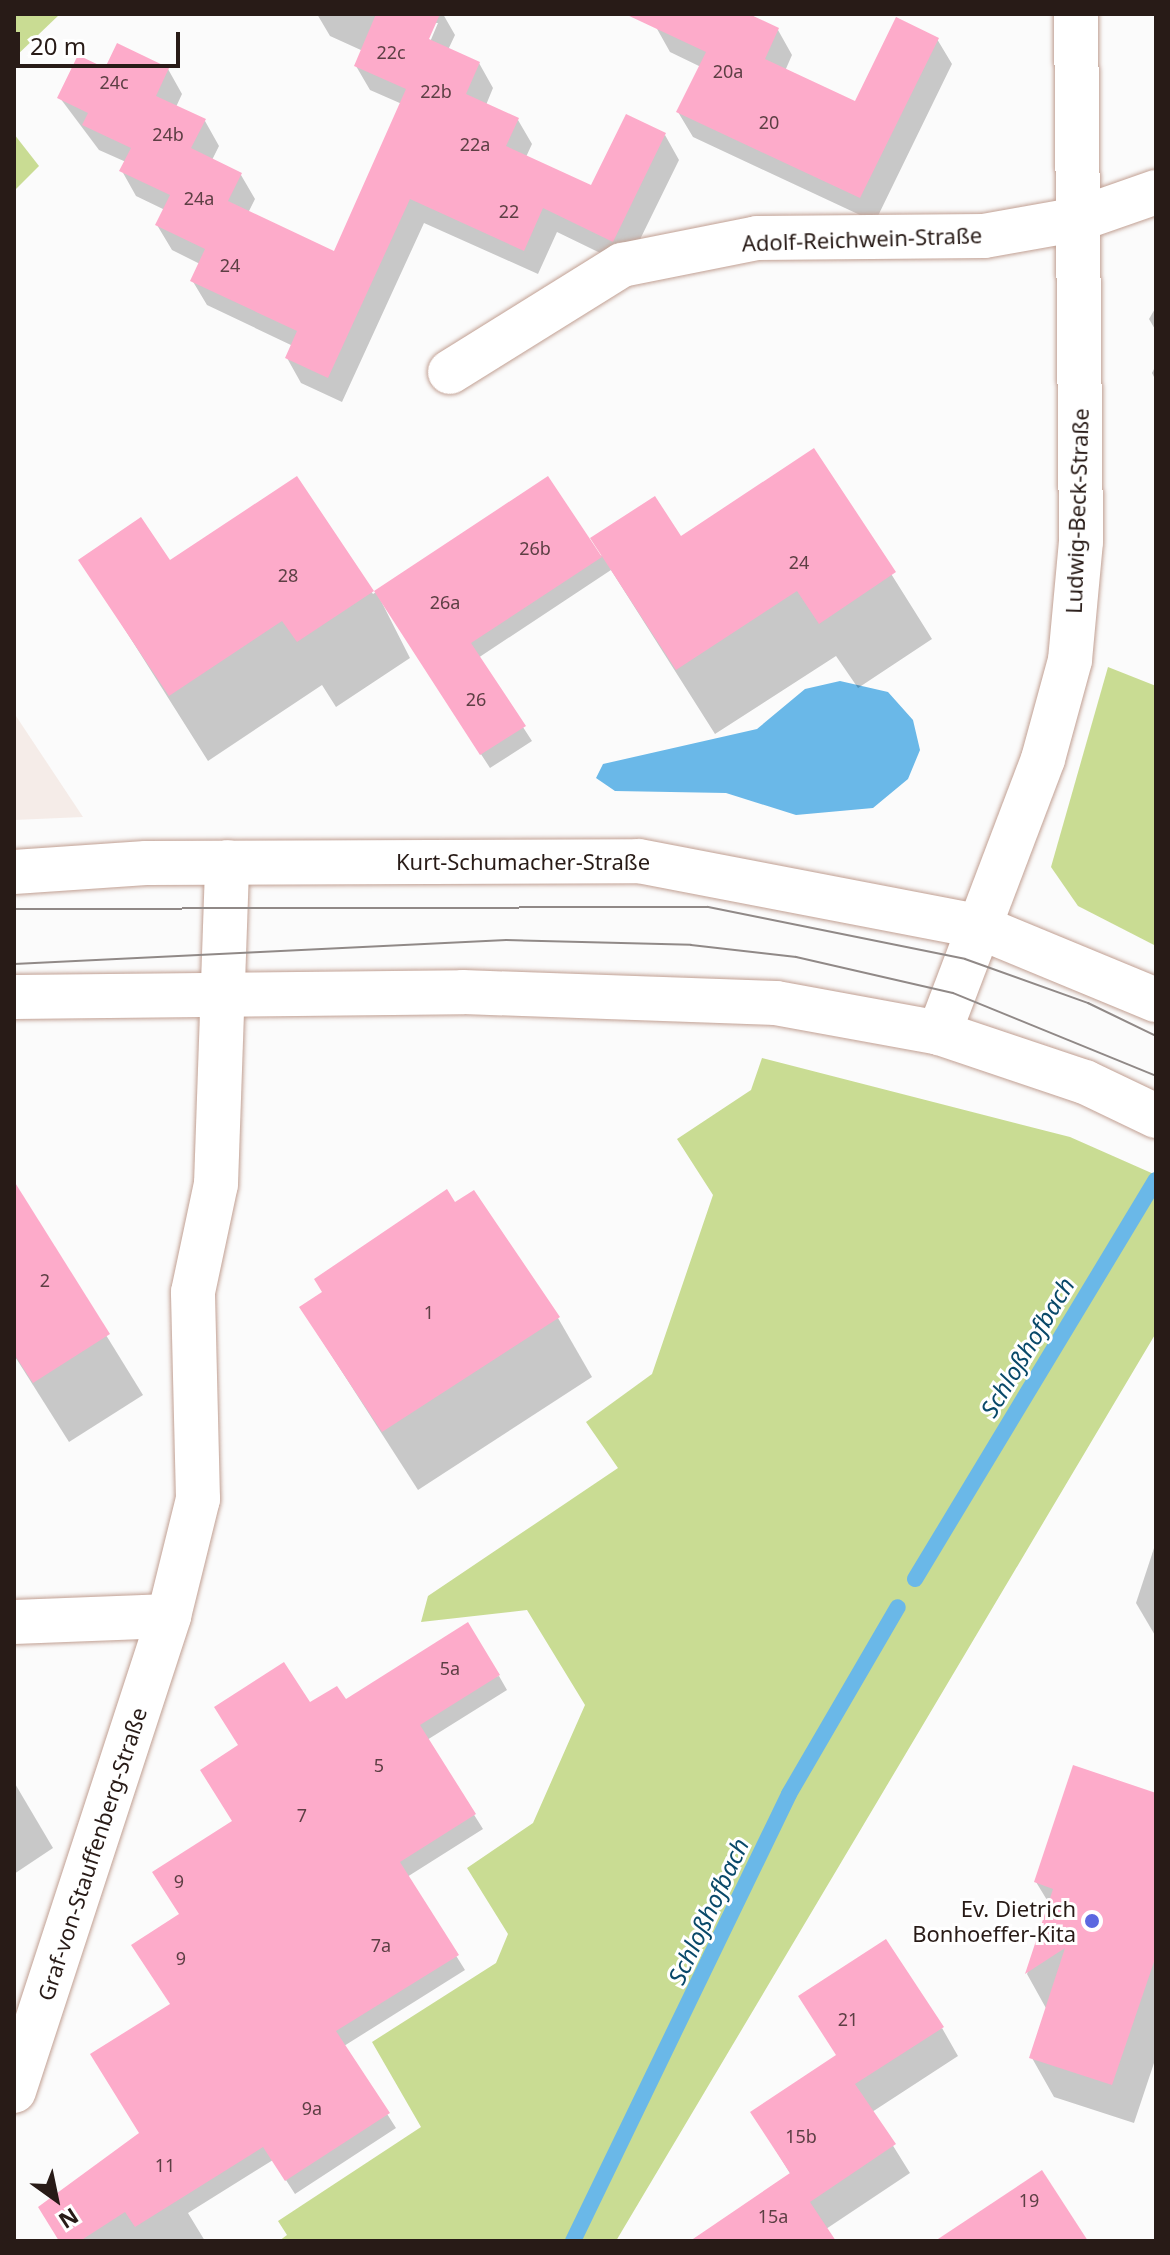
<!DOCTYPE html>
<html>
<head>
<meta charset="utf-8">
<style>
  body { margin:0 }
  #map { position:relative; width:1170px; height:2255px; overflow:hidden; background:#fbfbfb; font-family:"Noto Sans",sans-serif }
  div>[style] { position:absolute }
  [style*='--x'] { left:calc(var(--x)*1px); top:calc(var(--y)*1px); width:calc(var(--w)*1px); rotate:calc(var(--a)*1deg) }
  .built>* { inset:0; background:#f5ece8 }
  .green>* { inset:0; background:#c9dc93 }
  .water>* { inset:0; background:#6ab8e8 }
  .shadow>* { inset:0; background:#0003 }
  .stream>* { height:16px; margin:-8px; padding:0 8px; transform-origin:8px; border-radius:8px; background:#6ab8e8 }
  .building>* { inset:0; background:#fdabca }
  .roads { filter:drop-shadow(0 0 2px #c1a093) drop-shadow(0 0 2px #c1a093) }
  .minor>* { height:44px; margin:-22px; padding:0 22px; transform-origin:22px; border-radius:22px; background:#fff }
  .tram>* { height:2px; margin:-1px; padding:0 1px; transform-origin:1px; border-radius:1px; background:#908987 }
  .dots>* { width:22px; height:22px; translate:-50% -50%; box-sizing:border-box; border:4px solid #fff; border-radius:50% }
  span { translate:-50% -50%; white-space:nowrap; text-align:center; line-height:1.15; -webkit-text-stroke:6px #fff; paint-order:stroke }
  .number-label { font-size:18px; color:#5d3f44 }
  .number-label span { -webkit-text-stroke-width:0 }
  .street-label { font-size:22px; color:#281b17 }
  .poi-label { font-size:22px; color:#281b17 }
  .right { translate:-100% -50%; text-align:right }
  .water-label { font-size:24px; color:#094969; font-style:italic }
  .frame { position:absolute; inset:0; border:16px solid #281b17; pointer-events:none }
  .north { position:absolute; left:16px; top:2159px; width:80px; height:80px; -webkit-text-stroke:6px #fff; paint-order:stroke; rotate:147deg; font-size:22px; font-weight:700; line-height:32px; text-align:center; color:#281b17 }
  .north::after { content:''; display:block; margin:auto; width:28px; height:36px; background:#281b17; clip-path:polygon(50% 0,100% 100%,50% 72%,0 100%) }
  .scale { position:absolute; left:16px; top:32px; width:164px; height:36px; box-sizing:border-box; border:4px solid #281b17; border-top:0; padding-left:10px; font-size:24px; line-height:28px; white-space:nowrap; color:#281b17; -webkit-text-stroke:6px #fff; paint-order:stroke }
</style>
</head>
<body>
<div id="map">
  <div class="built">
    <i style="clip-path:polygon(14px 713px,83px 817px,14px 820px)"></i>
  </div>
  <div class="green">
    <i style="clip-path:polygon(14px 14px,60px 14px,14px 58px)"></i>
    <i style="clip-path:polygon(14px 134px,39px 166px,14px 191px)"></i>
    <i style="clip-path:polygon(1108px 667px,1156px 686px,1156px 946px,1078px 906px,1051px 867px)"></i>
    <i style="clip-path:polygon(762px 1058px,1070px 1137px,1156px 1175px,1156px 1333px,616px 2241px,279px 2241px,287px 2235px,278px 2221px,421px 2127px,372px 2042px,496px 1963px,508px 1934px,467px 1868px,533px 1823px,585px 1705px,527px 1610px,421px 1622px,428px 1596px,618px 1468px,586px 1422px,652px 1374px,713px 1195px,677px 1139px,751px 1090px)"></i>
  </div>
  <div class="water">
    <i style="clip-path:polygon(840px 681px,888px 692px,913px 720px,920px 750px,908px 779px,873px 808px,796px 815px,726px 793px,615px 791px,596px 778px,603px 764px,757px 729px,805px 689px)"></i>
  </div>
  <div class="shadow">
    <i style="clip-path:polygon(evenodd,317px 14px,443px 14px,455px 35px,448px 50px,479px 63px,493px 88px,486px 105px,518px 120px,532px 144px,526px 157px,592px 188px,665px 135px,679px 160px,627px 266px,557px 232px,538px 274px,424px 223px,342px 402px,301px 383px,287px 358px,293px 346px,207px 305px,192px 280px,200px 264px,172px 250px,157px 225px,165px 210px,136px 196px,122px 171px,126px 162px,99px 150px,60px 98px,106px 71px,168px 69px,182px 94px,176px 107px,205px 121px,219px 146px,212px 160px,241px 175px,255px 199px,248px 213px,335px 254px,402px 104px,370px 90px,356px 66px,363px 51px,330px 36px,317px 14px,433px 23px,438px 23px,427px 49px,423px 47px,433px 23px)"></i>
    <i style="clip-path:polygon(662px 14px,749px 14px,778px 30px,792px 55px,785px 71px,856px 103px,937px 39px,952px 64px,875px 222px,693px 137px,678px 112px,701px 67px,670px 52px,656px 27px)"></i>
    <i style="clip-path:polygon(1156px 307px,1156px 331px,1149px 319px)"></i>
    <i style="clip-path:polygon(1156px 365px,1156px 381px,1152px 373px)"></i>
    <i style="clip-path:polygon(814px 451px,932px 639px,858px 688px,836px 656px,715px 734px,611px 570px,478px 658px,532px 741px,490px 768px,379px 597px,410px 658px,336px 707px,322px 685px,208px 761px,81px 560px,169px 563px,296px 479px,373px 594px,548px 478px,599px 556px,681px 539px)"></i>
    <i style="clip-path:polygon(14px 1186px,143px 1395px,69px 1442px,14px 1355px)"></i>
    <i style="clip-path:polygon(455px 1205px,558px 1318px,592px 1377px,418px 1490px,301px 1308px)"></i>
    <i style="clip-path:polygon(1156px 1542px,1156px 1637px,1136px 1603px)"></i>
    <i style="clip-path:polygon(499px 1676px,507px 1690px,427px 1740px,483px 1829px,407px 1877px,465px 1970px,344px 2046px,396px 2128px,295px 2194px,273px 2160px,188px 2213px,205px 2241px,61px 2241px,141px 2134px,172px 2005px,181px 1915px,310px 1705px)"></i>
    <i style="clip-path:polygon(14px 1782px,53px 1848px,14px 1874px)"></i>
    <i style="clip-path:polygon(1156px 1795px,1156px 2057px,1134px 2123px,1054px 2097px,1032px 2058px,1047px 2010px,1027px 1974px,1050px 1905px,1036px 1882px)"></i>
    <i style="clip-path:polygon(942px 2028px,958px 2056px,872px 2112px,910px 2173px,826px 2229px,834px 2241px,712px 2241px,791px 2175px,753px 2113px)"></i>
  </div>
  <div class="stream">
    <i style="--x:915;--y:1579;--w:466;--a:-58.9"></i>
    <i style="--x:573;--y:2241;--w:496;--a:-64.2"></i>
    <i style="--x:789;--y:1794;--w:216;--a:-59.8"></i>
  </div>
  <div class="building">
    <i style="clip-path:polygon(376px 14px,440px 14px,429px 39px,480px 62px,466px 94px,519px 118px,506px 146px,591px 185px,626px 114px,666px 133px,613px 242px,543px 208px,524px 251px,410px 199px,328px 378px,285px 358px,297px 331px,190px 281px,205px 249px,155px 225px,170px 195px,119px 171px,131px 148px,82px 125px,88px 113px,57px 98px,78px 55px,105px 68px,117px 43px,169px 68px,156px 96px,206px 119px,191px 148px,242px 173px,228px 201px,334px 251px,406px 89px,354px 66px)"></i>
    <i style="clip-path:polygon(625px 14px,749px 14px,779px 28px,765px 59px,855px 101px,896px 17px,939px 38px,860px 198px,676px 112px,706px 52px)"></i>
    <i style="clip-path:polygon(814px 448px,896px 572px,819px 624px,797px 591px,676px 670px,590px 538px,655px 496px,681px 536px)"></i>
    <i style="clip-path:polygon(297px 476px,374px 591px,297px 642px,282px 621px,169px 696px,78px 560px,141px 517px,170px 560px)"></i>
    <i style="clip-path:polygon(548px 476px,602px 557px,471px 643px,526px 726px,480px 755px,374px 591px)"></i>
    <i style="clip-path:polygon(14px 1181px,110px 1334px,33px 1383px,14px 1354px)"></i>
    <i style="clip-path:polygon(447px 1189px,455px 1202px,474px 1190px,560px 1317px,382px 1432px,299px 1307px,322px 1292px,314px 1279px)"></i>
    <i style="clip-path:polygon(468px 1622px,500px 1675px,420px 1725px,476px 1814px,400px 1862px,459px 1955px,336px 2031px,390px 2113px,285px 2181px,263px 2147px,135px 2227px,125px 2212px,80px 2241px,59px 2241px,38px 2207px,139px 2133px,90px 2054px,170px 2004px,131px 1945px,179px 1914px,152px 1872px,232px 1821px,200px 1770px,238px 1745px,214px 1707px,284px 1662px,310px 1702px,337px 1686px,346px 1699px)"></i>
    <i style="clip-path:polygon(1073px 1765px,1156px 1793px,1156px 1956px,1112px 2085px,1029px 2058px,1065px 1948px,1025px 1974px,1053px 1889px,1034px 1882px)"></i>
    <i style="clip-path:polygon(886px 1939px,944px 2027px,855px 2084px,896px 2144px,810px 2202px,836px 2241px,690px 2241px,790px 2173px,750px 2112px,836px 2055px,798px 1996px)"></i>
    <i style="clip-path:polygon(1042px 2170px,1088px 2241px,935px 2241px)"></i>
  </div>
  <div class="roads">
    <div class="minor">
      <i style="--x:450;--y:372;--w:203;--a:-31.9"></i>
      <i style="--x:622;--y:265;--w:138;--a:-11.3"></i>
      <i style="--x:757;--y:238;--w:227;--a:-0.5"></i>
      <i style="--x:984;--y:236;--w:97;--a:-10.1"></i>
      <i style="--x:1079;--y:219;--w:82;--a:-19.3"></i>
      <i style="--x:14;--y:872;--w:132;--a:-3.9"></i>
      <i style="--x:146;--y:863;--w:493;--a:-0.2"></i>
      <i style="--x:639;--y:861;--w:344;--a:10.9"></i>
      <i style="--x:977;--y:926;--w:194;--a:22.5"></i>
      <i style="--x:14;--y:997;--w:449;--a:-0.6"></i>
      <i style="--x:463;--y:992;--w:313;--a:2"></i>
      <i style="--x:776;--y:1003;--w:166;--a:10.4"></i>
      <i style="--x:939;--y:1033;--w:154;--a:18.6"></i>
      <i style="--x:1085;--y:1082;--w:79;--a:25.6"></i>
      <i style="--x:939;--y:1033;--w:293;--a:-69.2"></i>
      <i style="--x:1043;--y:759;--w:103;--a:-74.7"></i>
      <i style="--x:1070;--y:660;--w:119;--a:-84.7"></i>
      <i style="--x:1081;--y:542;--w:528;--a:-90.54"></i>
      <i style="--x:14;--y:1622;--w:155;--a:-2.2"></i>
      <i style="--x:14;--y:2091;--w:500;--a:-71.9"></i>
      <i style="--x:169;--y:1616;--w:121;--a:-76.1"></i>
      <i style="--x:198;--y:1499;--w:207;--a:-91.4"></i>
      <i style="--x:193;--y:1292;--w:110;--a:-78"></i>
      <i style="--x:216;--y:1184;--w:322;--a:-88"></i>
    </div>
  </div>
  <div class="tram">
    <i style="--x:14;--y:909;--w:694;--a:-0.17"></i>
    <i style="--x:708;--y:907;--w:262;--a:11.4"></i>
    <i style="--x:965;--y:959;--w:131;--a:19.7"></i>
    <i style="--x:1088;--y:1003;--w:76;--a:25.9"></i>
    <i style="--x:14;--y:964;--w:493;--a:-2.8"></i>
    <i style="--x:506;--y:940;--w:185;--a:1.5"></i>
    <i style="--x:691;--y:945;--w:106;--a:6.5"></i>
    <i style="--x:796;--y:957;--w:161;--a:12.9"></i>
    <i style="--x:953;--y:993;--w:219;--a:22.2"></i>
  </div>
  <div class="dots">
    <i style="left:1092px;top:1921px;background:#5c68e0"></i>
  </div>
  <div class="number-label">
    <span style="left:391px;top:52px">22c</span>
    <span style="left:728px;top:71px">20a</span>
    <span style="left:114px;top:82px">24c</span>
    <span style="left:436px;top:91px">22b</span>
    <span style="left:769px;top:122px">20</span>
    <span style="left:168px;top:134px">24b</span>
    <span style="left:475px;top:144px">22a</span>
    <span style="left:199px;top:198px">24a</span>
    <span style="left:509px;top:211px">22</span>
    <span style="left:230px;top:265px">24</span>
    <span style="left:535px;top:548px">26b</span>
    <span style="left:799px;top:562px">24</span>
    <span style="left:288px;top:575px">28</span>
    <span style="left:445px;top:602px">26a</span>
    <span style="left:476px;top:699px">26</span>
    <span style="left:45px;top:1280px">2</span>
    <span style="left:429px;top:1312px">1</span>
    <span style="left:450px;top:1668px">5a</span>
    <span style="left:379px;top:1765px">5</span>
    <span style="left:302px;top:1815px">7</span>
    <span style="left:179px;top:1881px">9</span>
    <span style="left:381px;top:1945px">7a</span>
    <span style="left:181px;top:1958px">9</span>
    <span style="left:848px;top:2019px">21</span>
    <span style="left:312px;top:2108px">9a</span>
    <span style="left:801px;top:2136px">15b</span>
    <span style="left:165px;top:2165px">11</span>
    <span style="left:1029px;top:2200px">19</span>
    <span style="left:773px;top:2216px">15a</span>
  </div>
  <div class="street-label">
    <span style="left:862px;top:239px;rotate:-2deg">Adolf-Reichwein-Straße</span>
    <span style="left:1077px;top:511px;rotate:-88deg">Ludwig-Beck-Straße</span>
    <span style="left:523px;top:862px">Kurt-Schumacher-Straße</span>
    <span style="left:92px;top:1854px;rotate:-72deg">Graf-von-Stauffenberg-Straße</span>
  </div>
  <div class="poi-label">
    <span class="right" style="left:1076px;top:1921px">Ev. Dietrich<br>Bonhoeffer-Kita</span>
  </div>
  <div class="water-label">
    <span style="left:1027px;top:1347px;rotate:-59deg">Schloßhofbach</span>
    <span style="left:708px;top:1911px;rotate:-65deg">Schloßhofbach</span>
  </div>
  <div class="frame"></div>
  <div class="north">N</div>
  <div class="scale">20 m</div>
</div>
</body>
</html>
